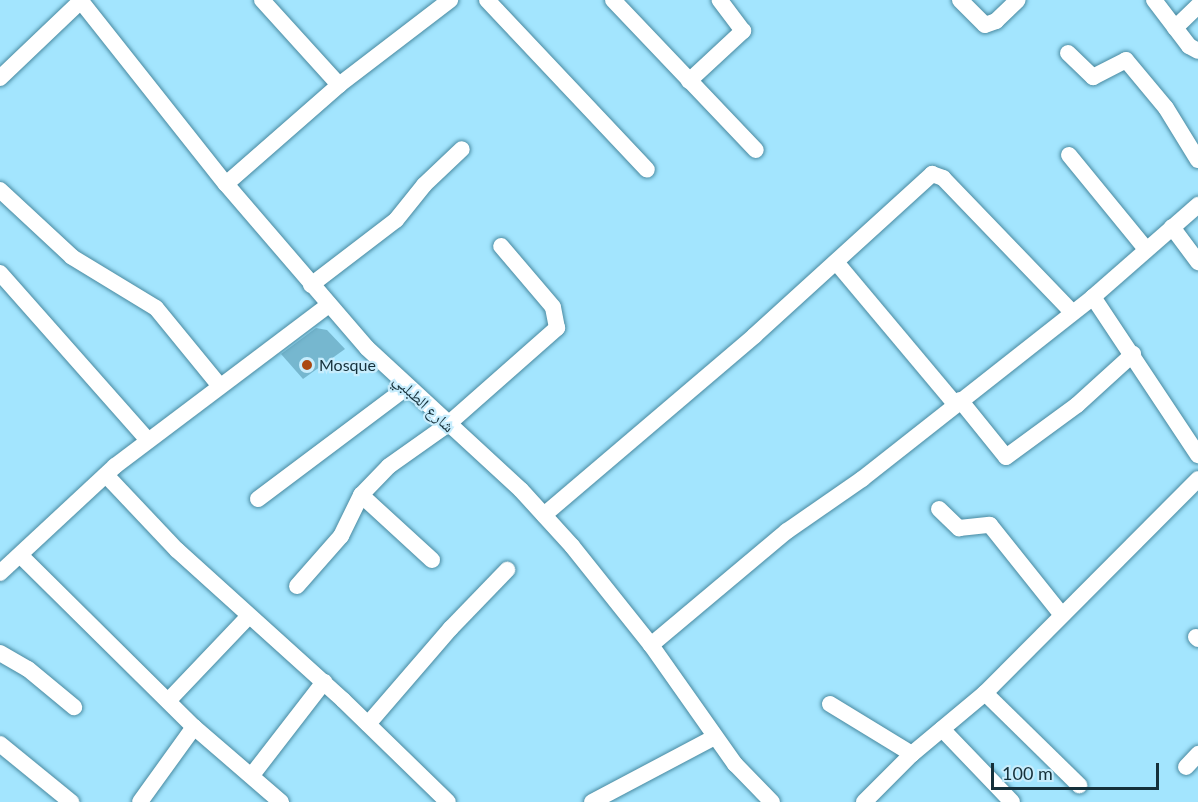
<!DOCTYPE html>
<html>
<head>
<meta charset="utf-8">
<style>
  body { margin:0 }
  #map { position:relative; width:1198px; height:802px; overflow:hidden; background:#a3e5fe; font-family:Lato,"Noto Naskh Arabic",sans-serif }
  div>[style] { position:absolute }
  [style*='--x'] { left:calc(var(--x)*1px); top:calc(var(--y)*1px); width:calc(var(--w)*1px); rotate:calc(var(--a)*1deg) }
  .building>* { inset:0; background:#76b7cf }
  .roads { filter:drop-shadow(0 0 2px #4889a0) drop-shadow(0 0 2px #4889a0) }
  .minor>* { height:16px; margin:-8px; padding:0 8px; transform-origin:8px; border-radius:8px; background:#fff }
  .dots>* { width:16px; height:16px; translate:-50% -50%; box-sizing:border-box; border:3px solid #c7edfd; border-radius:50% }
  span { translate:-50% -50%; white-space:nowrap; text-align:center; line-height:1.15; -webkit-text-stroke:4.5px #c7edfd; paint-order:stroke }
  .poi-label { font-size:16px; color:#15303a }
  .left { translate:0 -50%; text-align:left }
  .street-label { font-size:16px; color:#15303a }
  .scale { position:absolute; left:991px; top:763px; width:168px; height:27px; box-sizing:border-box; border:3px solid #15303a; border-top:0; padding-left:8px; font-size:18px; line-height:21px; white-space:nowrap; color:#15303a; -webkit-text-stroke:4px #c7edfd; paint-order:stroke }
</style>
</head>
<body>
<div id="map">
  <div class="building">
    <i style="clip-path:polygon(316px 328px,327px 330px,345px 349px,303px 379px,281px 354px)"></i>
  </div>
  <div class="roads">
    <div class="minor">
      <i style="--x:80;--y:0;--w:235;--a:51.6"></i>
      <i style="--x:226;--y:184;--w:216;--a:49.3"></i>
      <i style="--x:367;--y:348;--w:209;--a:42.7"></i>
      <i style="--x:521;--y:490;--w:76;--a:47.7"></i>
      <i style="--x:572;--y:546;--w:127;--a:51.4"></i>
      <i style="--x:651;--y:645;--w:146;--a:54.8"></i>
      <i style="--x:735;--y:764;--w:53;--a:45.8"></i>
      <i style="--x:262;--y:0;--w:115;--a:47.8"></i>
      <i style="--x:487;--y:0;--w:233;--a:46.7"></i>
      <i style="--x:613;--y:0;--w:207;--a:46.4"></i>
      <i style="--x:960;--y:0;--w:35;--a:45"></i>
      <i style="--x:985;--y:25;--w:12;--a:-20"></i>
      <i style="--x:996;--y:21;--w:30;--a:-44"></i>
      <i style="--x:1154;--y:0;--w:58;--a:52.7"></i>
      <i style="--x:1189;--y:46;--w:10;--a:29"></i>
      <i style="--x:1175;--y:28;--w:32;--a:-44"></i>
      <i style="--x:1068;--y:53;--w:35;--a:44"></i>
      <i style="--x:1093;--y:77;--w:37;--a:-27"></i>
      <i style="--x:1126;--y:60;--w:62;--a:50.2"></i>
      <i style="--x:1166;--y:108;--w:61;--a:58.4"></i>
      <i style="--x:0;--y:78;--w:113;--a:-43.6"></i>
      <i style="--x:689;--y:81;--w:74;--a:-42.8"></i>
      <i style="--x:743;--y:31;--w:39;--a:-127"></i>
      <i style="--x:1069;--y:155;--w:120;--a:50.7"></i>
      <i style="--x:226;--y:184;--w:150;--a:-41.2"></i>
      <i style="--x:339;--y:85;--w:140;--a:-37.4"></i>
      <i style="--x:0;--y:190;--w:98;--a:42.9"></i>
      <i style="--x:72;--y:257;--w:98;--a:31.3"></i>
      <i style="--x:156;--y:308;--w:99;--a:50.7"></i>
      <i style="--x:1172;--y:227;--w:44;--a:53.4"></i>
      <i style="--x:836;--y:262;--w:185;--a:50"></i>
      <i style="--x:0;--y:273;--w:223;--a:48.5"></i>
      <i style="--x:311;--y:285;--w:107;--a:-37.4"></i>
      <i style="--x:396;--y:220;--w:45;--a:-51.3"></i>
      <i style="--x:424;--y:185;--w:52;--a:-43.5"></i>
      <i style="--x:1093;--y:297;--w:190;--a:56.4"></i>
      <i style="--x:960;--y:400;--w:73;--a:51.1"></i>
      <i style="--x:1006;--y:457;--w:88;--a:-36.2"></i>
      <i style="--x:1077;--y:405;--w:76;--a:-42.3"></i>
      <i style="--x:106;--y:475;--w:103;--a:46.6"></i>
      <i style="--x:177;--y:550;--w:224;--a:42.1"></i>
      <i style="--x:343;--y:700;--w:146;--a:44.2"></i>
      <i style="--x:258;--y:499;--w:186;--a:-36.9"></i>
      <i style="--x:939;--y:509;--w:28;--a:44"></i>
      <i style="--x:959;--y:528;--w:31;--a:-6"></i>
      <i style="--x:990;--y:525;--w:114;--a:51.4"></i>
      <i style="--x:544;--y:515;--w:276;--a:-40.4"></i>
      <i style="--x:754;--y:336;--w:241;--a:-42.3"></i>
      <i style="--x:932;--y:174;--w:12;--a:20"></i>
      <i style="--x:943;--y:178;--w:186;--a:46.1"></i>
      <i style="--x:21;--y:556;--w:243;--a:44.7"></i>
      <i style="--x:194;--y:727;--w:92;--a:125.8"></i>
      <i style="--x:432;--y:560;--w:96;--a:-137.5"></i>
      <i style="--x:361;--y:495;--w:40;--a:-46"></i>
      <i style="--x:389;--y:466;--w:71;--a:-35.3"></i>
      <i style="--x:447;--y:425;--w:147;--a:-41.4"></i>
      <i style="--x:557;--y:328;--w:21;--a:-101"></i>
      <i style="--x:553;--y:307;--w:80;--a:-130.4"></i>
      <i style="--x:0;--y:573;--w:157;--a:-42.9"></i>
      <i style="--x:115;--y:466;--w:268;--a:-37"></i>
      <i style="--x:297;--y:586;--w:67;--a:-48.7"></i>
      <i style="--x:341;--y:536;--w:46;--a:-64"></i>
      <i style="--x:1196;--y:637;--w:3;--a:45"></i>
      <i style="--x:651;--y:645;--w:177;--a:-40"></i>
      <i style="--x:787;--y:531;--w:91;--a:-34.7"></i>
      <i style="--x:862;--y:479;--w:294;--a:-38.2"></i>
      <i style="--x:1093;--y:297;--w:140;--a:-41.2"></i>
      <i style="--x:0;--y:653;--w:32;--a:30"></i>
      <i style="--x:28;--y:669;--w:60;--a:39.6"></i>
      <i style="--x:985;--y:693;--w:132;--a:44.4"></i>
      <i style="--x:168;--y:701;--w:117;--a:-46.4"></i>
      <i style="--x:830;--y:704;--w:96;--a:31.4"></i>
      <i style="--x:368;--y:724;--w:127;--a:-49.2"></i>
      <i style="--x:451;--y:628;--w:81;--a:-46"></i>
      <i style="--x:194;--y:727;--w:115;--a:40.8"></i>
      <i style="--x:942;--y:729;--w:101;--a:46.2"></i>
      <i style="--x:0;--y:744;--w:92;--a:39.2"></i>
      <i style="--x:1186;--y:767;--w:18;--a:-47"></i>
      <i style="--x:252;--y:775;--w:118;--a:-52.3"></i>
      <i style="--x:592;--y:802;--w:139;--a:-27.9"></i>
      <i style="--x:864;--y:802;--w:68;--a:-45"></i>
      <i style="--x:912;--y:754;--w:95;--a:-39.9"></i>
      <i style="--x:985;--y:693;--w:302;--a:-45.1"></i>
    </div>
  </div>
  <div class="dots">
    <i style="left:307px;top:365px;background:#ab4811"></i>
  </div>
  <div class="poi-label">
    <span class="left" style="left:319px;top:365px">Mosque</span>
  </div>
  <div class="street-label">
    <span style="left:424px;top:403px;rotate:43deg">شارع الطبلبي</span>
  </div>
  <div class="scale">100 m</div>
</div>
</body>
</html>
